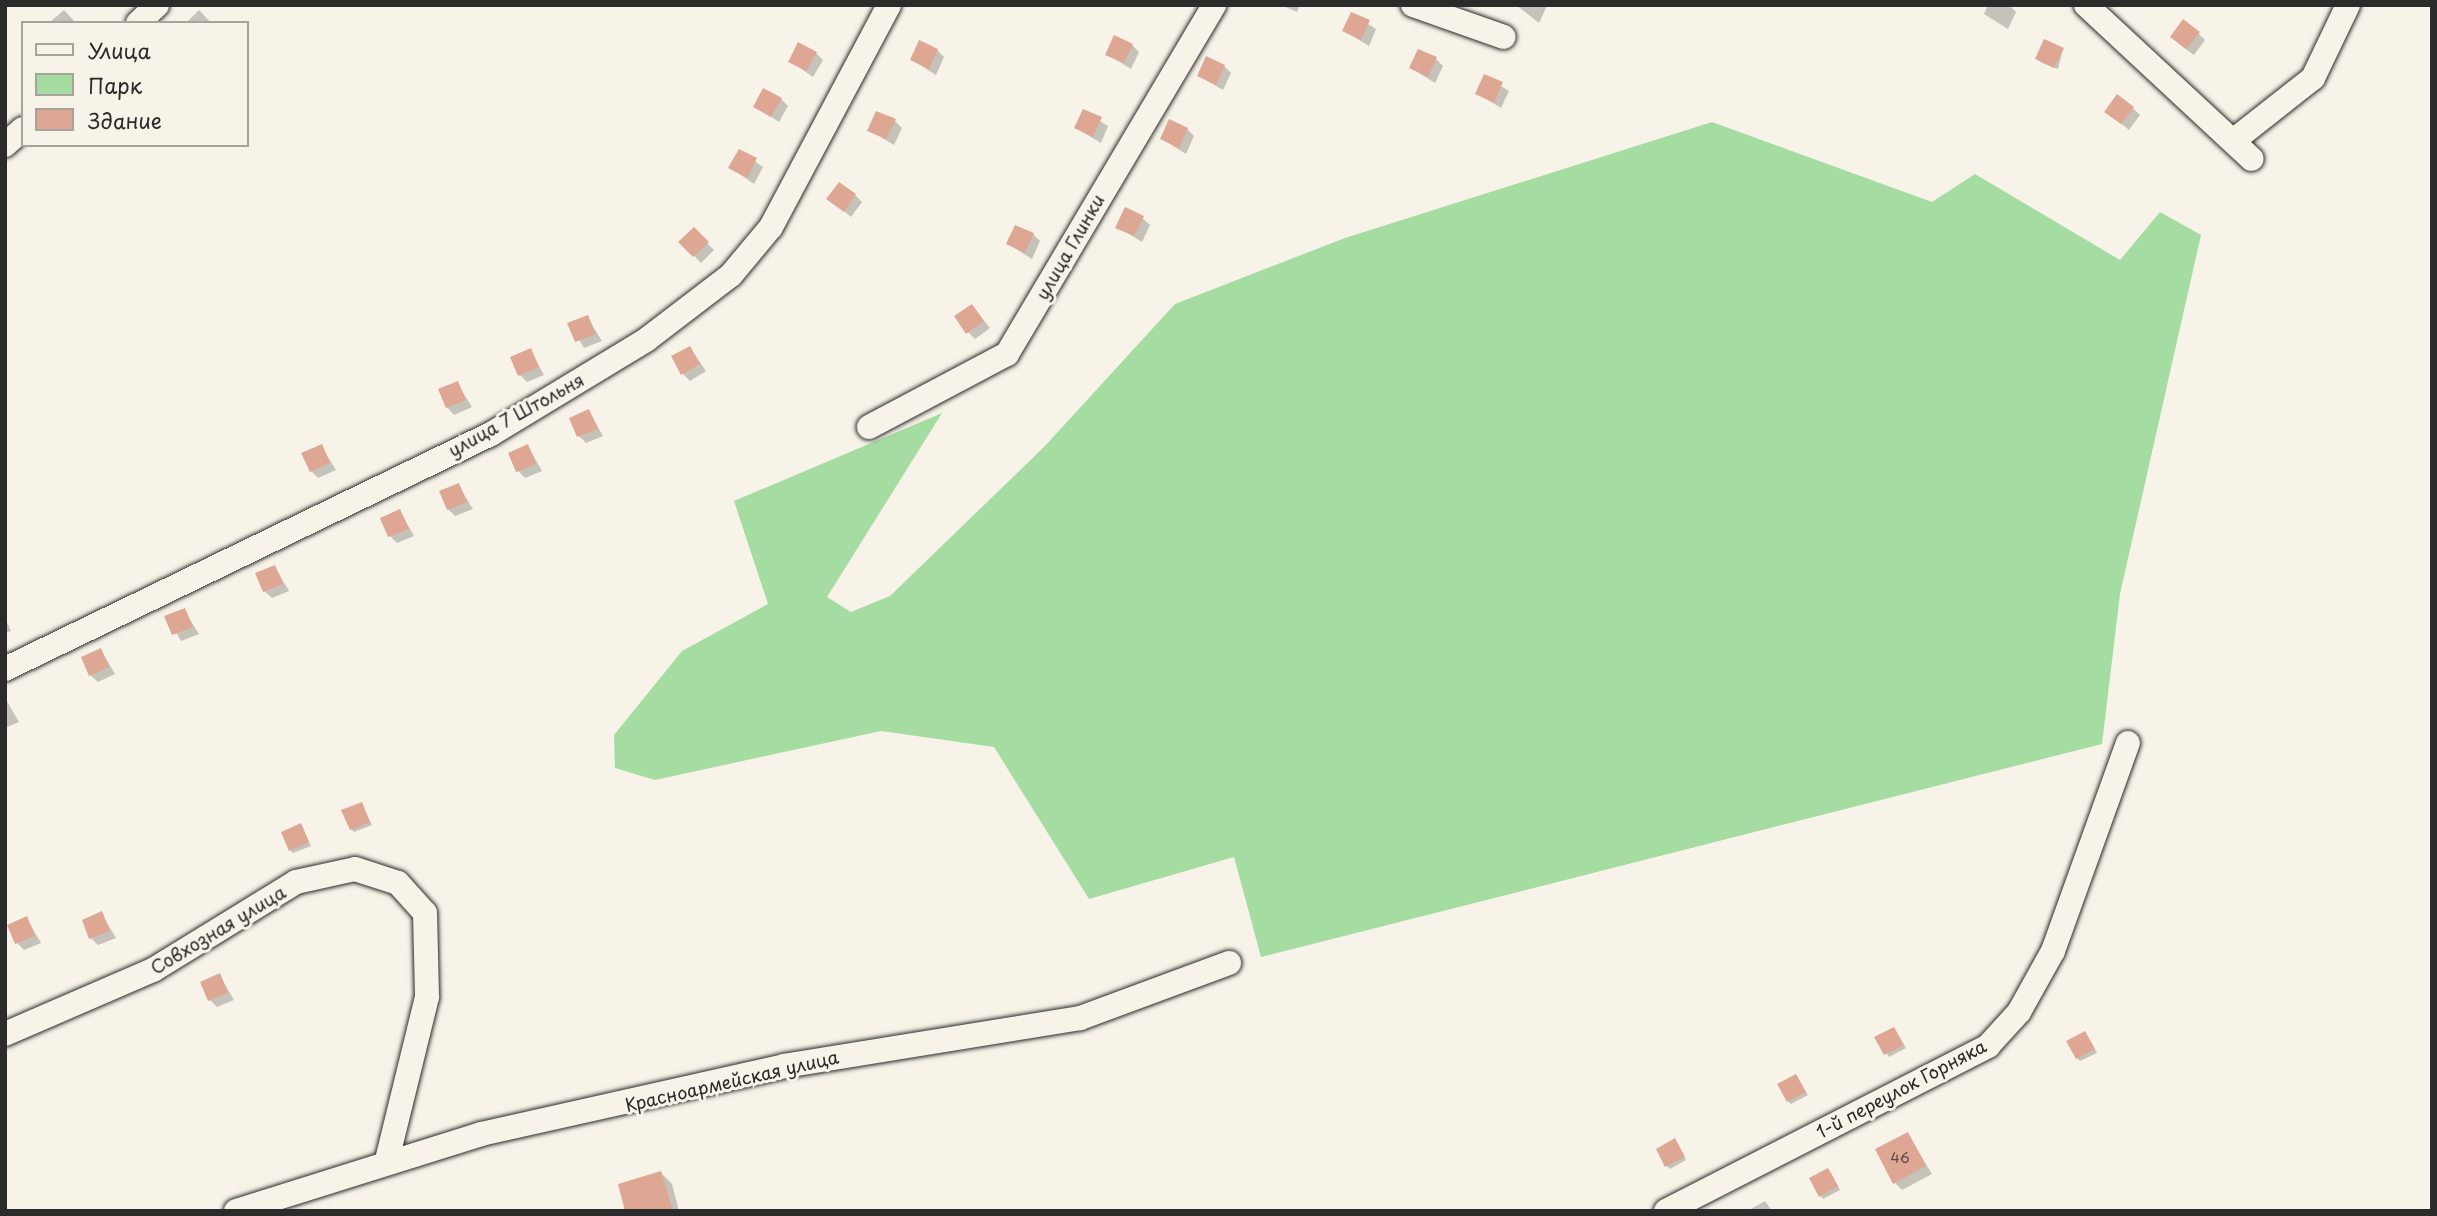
<!DOCTYPE html>
<html>
<head>
<meta charset="utf-8">
<style>
  body { margin:0 }
  #map { position:relative; width:2437px; height:1216px; overflow:hidden; background:#f7f3e8; font-family:"Playpen Sans",sans-serif }
  div>[style] { position:absolute }
  [style*='--x'] { left:calc(var(--x)*1px); top:calc(var(--y)*1px); width:calc(var(--w)*1px); rotate:calc(var(--a)*1deg) }
  .green>* { inset:0; background:#a5dca1 }
  .shadow>* { inset:0; background:#0003 }
  .building>* { inset:0; background:#dda794 }
  .roads { filter:drop-shadow(0 0 2px #2b2b2b) drop-shadow(0 0 2px #2b2b2b) }
  .minor>* { height:24px; margin:-12px; padding:0 12px; transform-origin:12px; border-radius:12px; background:#f7f3e8 }
  span { translate:-50% -50%; white-space:nowrap; text-align:center; line-height:1.15; -webkit-text-stroke:6px #f7f3e8; paint-order:stroke }
  .number-label { font-size:14px; color:#584a45 }
  .number-label span { -webkit-text-stroke-width:0 }
  .street-label { font-size:18px; color:#2b2b2b }
  .frame { position:absolute; inset:0; border:7px solid #2b2b2b; pointer-events:none }
  .legend { position:absolute; left:21px; top:21px; width:228px; height:126px; box-sizing:border-box; background:#f7f3e8; border:2px solid #a5a39c; margin:0; padding:9px 12px; list-style:none; font-size:21px; color:#2b2b2b }
  .legend li { display:flex; align-items:center; gap:14px; height:35px }
  .legend b { width:35px; border:2px solid #a5a39c }
</style>
</head>
<body>
<div id="map">
  <div class="green">
    <i style="clip-path:polygon(1712px 122px,1932px 202px,1975px 174px,2120px 260px,2160px 212px,2201px 235px,2120px 594px,2102px 744px,1261px 957px,1234px 857px,1089px 899px,994px 747px,881px 731px,655px 780px,615px 768px,614px 735px,682px 651px,768px 604px,734px 501px,942px 413px,827px 597px,851px 612px,890px 596px,1044px 447px,1175px 304px,1345px 238px)"></i>
  </div>
  <div class="shadow">
    <i style="clip-path:polygon(1281px 5px,1300px 5px,1297px 12px)"></i>
    <i style="clip-path:polygon(1516px 5px,1547px 5px,1547px 6px,1539px 23px)"></i>
    <i style="clip-path:polygon(1988px 5px,2009px 5px,2016px 12px,2008px 29px,1984px 14px)"></i>
    <i style="clip-path:polygon(64px 10px,76px 23px,50px 23px,50px 22px)"></i>
    <i style="clip-path:polygon(199px 10px,211px 23px,186px 23px)"></i>
    <i style="clip-path:polygon(1352px 14px,1376px 29px,1369px 46px,1344px 31px)"></i>
    <i style="clip-path:polygon(2198px 33px,2205px 40px,2194px 55px,2179px 44px)"></i>
    <i style="clip-path:polygon(1132px 45px,1139px 52px,1131px 69px,1107px 54px)"></i>
    <i style="clip-path:polygon(2063px 49px,2058px 69px,2040px 62px)"></i>
    <i style="clip-path:polygon(937px 50px,944px 57px,936px 75px,912px 60px)"></i>
    <i style="clip-path:polygon(816px 53px,823px 60px,813px 77px,790px 61px)"></i>
    <i style="clip-path:polygon(1436px 59px,1443px 66px,1435px 83px,1411px 68px)"></i>
    <i style="clip-path:polygon(1224px 66px,1231px 73px,1223px 90px,1199px 76px)"></i>
    <i style="clip-path:polygon(1485px 76px,1509px 91px,1501px 108px,1477px 93px)"></i>
    <i style="clip-path:polygon(781px 99px,788px 106px,779px 122px,755px 106px)"></i>
    <i style="clip-path:polygon(2133px 108px,2140px 115px,2129px 130px,2114px 118px)"></i>
    <i style="clip-path:polygon(1084px 111px,1108px 126px,1101px 143px,1076px 128px)"></i>
    <i style="clip-path:polygon(895px 121px,902px 128px,894px 145px,869px 130px)"></i>
    <i style="clip-path:polygon(1187px 129px,1194px 136px,1186px 154px,1162px 139px)"></i>
    <i style="clip-path:polygon(740px 151px,763px 167px,754px 184px,731px 168px)"></i>
    <i style="clip-path:polygon(855px 195px,862px 202px,851px 217px,829px 199px)"></i>
    <i style="clip-path:polygon(1142px 218px,1150px 225px,1142px 242px,1118px 227px)"></i>
    <i style="clip-path:polygon(694px 230px,714px 250px,701px 263px,681px 242px)"></i>
    <i style="clip-path:polygon(1033px 234px,1040px 241px,1032px 259px,1008px 244px)"></i>
    <i style="clip-path:polygon(972px 306px,990px 328px,975px 339px,968px 332px)"></i>
    <i style="clip-path:polygon(587px 317px,602px 341px,584px 348px,570px 324px)"></i>
    <i style="clip-path:polygon(690px 348px,706px 371px,690px 381px,683px 374px)"></i>
    <i style="clip-path:polygon(530px 350px,544px 375px,527px 382px,520px 375px)"></i>
    <i style="clip-path:polygon(457px 383px,472px 407px,454px 415px,447px 407px)"></i>
    <i style="clip-path:polygon(589px 411px,603px 436px,586px 443px,579px 436px)"></i>
    <i style="clip-path:polygon(321px 446px,336px 470px,318px 478px,311px 471px)"></i>
    <i style="clip-path:polygon(528px 446px,542px 471px,525px 478px,518px 471px)"></i>
    <i style="clip-path:polygon(458px 485px,473px 509px,455px 516px,448px 509px)"></i>
    <i style="clip-path:polygon(400px 511px,414px 536px,397px 543px,390px 536px)"></i>
    <i style="clip-path:polygon(275px 567px,289px 591px,272px 598px,264px 591px)"></i>
    <i style="clip-path:polygon(184px 610px,199px 634px,181px 641px,167px 617px)"></i>
    <i style="clip-path:polygon(5px 618px,11px 631px,5px 633px)"></i>
    <i style="clip-path:polygon(101px 650px,115px 674px,98px 682px,90px 675px)"></i>
    <i style="clip-path:polygon(5px 698px,19px 722px,5px 728px)"></i>
    <i style="clip-path:polygon(361px 804px,372px 825px,354px 832px,351px 829px)"></i>
    <i style="clip-path:polygon(301px 825px,311px 846px,293px 853px,290px 850px)"></i>
    <i style="clip-path:polygon(101px 913px,116px 938px,98px 945px,91px 938px)"></i>
    <i style="clip-path:polygon(27px 919px,41px 943px,24px 950px,17px 943px)"></i>
    <i style="clip-path:polygon(220px 976px,234px 1000px,217px 1007px,210px 1000px)"></i>
    <i style="clip-path:polygon(1896px 1032px,1906px 1048px,1889px 1057px,1877px 1038px)"></i>
    <i style="clip-path:polygon(2087px 1036px,2097px 1053px,2080px 1061px,2077px 1058px)"></i>
    <i style="clip-path:polygon(1796px 1076px,1808px 1095px,1791px 1104px,1788px 1101px)"></i>
    <i style="clip-path:polygon(1908px 1134px,1932px 1174px,1902px 1190px,1895px 1183px)"></i>
    <i style="clip-path:polygon(1677px 1144px,1686px 1160px,1670px 1169px,1667px 1166px)"></i>
    <i style="clip-path:polygon(661px 1173px,672px 1184px,679px 1211px,627px 1211px)"></i>
    <i style="clip-path:polygon(1831px 1173px,1840px 1190px,1823px 1199px,1820px 1195px)"></i>
    <i style="clip-path:polygon(1765px 1201px,1772px 1211px,1749px 1211px,1749px 1210px)"></i>
  </div>
  <div class="building">
    <i style="clip-path:polygon(1351px 12px,1370px 20px,1361px 40px,1342px 31px)"></i>
    <i style="clip-path:polygon(2183px 19px,2200px 32px,2186px 49px,2170px 37px)"></i>
    <i style="clip-path:polygon(1114px 35px,1133px 44px,1124px 63px,1105px 55px)"></i>
    <i style="clip-path:polygon(2044px 39px,2064px 48px,2054px 68px,2035px 59px)"></i>
    <i style="clip-path:polygon(919px 40px,938px 49px,929px 69px,910px 60px)"></i>
    <i style="clip-path:polygon(798px 42px,817px 52px,806px 71px,788px 62px)"></i>
    <i style="clip-path:polygon(1418px 49px,1437px 57px,1428px 77px,1409px 68px)"></i>
    <i style="clip-path:polygon(1206px 56px,1225px 65px,1216px 85px,1197px 76px)"></i>
    <i style="clip-path:polygon(1484px 74px,1503px 82px,1494px 103px,1475px 94px)"></i>
    <i style="clip-path:polygon(763px 88px,782px 98px,771px 117px,753px 107px)"></i>
    <i style="clip-path:polygon(2117px 94px,2134px 107px,2121px 124px,2104px 112px)"></i>
    <i style="clip-path:polygon(1083px 109px,1102px 117px,1093px 137px,1074px 128px)"></i>
    <i style="clip-path:polygon(876px 111px,896px 119px,886px 139px,867px 131px)"></i>
    <i style="clip-path:polygon(1169px 119px,1188px 128px,1179px 148px,1160px 139px)"></i>
    <i style="clip-path:polygon(739px 149px,757px 158px,747px 178px,728px 168px)"></i>
    <i style="clip-path:polygon(839px 182px,856px 194px,844px 212px,826px 199px)"></i>
    <i style="clip-path:polygon(1125px 207px,1144px 216px,1134px 236px,1115px 228px)"></i>
    <i style="clip-path:polygon(1015px 225px,1034px 233px,1025px 253px,1006px 244px)"></i>
    <i style="clip-path:polygon(694px 227px,709px 242px,693px 257px,678px 242px)"></i>
    <i style="clip-path:polygon(972px 304px,984px 321px,966px 334px,954px 316px)"></i>
    <i style="clip-path:polygon(588px 315px,596px 334px,575px 342px,567px 323px)"></i>
    <i style="clip-path:polygon(690px 346px,700px 364px,681px 375px,671px 356px)"></i>
    <i style="clip-path:polygon(531px 348px,539px 367px,518px 376px,510px 357px)"></i>
    <i style="clip-path:polygon(458px 381px,466px 400px,446px 408px,438px 389px)"></i>
    <i style="clip-path:polygon(589px 409px,598px 429px,577px 437px,569px 418px)"></i>
    <i style="clip-path:polygon(322px 444px,330px 463px,310px 472px,301px 453px)"></i>
    <i style="clip-path:polygon(528px 444px,536px 464px,516px 472px,508px 453px)"></i>
    <i style="clip-path:polygon(459px 483px,467px 502px,447px 510px,439px 491px)"></i>
    <i style="clip-path:polygon(400px 509px,409px 529px,388px 537px,380px 518px)"></i>
    <i style="clip-path:polygon(275px 565px,283px 584px,263px 592px,255px 573px)"></i>
    <i style="clip-path:polygon(185px 608px,193px 627px,172px 635px,164px 616px)"></i>
    <i style="clip-path:polygon(101px 648px,109px 667px,89px 676px,81px 657px)"></i>
    <i style="clip-path:polygon(362px 802px,370px 822px,350px 830px,341px 810px)"></i>
    <i style="clip-path:polygon(301px 823px,309px 842px,289px 851px,281px 832px)"></i>
    <i style="clip-path:polygon(102px 911px,110px 931px,89px 939px,82px 920px)"></i>
    <i style="clip-path:polygon(27px 916px,35px 936px,15px 944px,7px 925px)"></i>
    <i style="clip-path:polygon(220px 973px,228px 993px,208px 1001px,200px 982px)"></i>
    <i style="clip-path:polygon(1894px 1027px,1904px 1045px,1884px 1055px,1874px 1037px)"></i>
    <i style="clip-path:polygon(2085px 1031px,2095px 1049px,2076px 1059px,2066px 1041px)"></i>
    <i style="clip-path:polygon(1796px 1074px,1806px 1092px,1787px 1102px,1777px 1084px)"></i>
    <i style="clip-path:polygon(1908px 1132px,1926px 1166px,1893px 1184px,1875px 1149px)"></i>
    <i style="clip-path:polygon(1675px 1138px,1685px 1157px,1665px 1167px,1656px 1149px)"></i>
    <i style="clip-path:polygon(1828px 1168px,1838px 1186px,1819px 1197px,1809px 1178px)"></i>
    <i style="clip-path:polygon(661px 1171px,673px 1211px,625px 1211px,618px 1184px)"></i>
  </div>
  <div class="roads">
    <div class="minor">
      <i style="--x:1413;--y:5;--w:96;--a:19.4"></i>
      <i style="--x:2086;--y:5;--w:226;--a:42.9"></i>
      <i style="--x:138;--y:23;--w:26;--a:-43"></i>
      <i style="--x:2233;--y:141;--w:102;--a:-38.2"></i>
      <i style="--x:2313;--y:78;--w:81;--a:-64.4"></i>
      <i style="--x:5;--y:145;--w:24;--a:-42"></i>
      <i style="--x:869;--y:427;--w:156;--a:-27.9"></i>
      <i style="--x:1007;--y:354;--w:406;--a:-59.3"></i>
      <i style="--x:5;--y:669;--w:540;--a:-25.81"></i>
      <i style="--x:491;--y:434;--w:181;--a:-31.2"></i>
      <i style="--x:646;--y:340;--w:107;--a:-37.4"></i>
      <i style="--x:731;--y:275;--w:62;--a:-50.2"></i>
      <i style="--x:771;--y:227;--w:251;--a:-62"></i>
      <i style="--x:5;--y:1034;--w:161;--a:-23.4"></i>
      <i style="--x:153;--y:970;--w:168;--a:-31.6"></i>
      <i style="--x:296;--y:882;--w:60;--a:-12.4"></i>
      <i style="--x:355;--y:869;--w:45;--a:18"></i>
      <i style="--x:398;--y:883;--w:40;--a:48"></i>
      <i style="--x:425;--y:913;--w:84;--a:88.6"></i>
      <i style="--x:427;--y:997;--w:168;--a:103.8"></i>
      <i style="--x:236;--y:1211;--w:257;--a:-17.4"></i>
      <i style="--x:481;--y:1134;--w:311;--a:-12.6"></i>
      <i style="--x:784;--y:1066;--w:300;--a:-9.2"></i>
      <i style="--x:1080;--y:1018;--w:159;--a:-20.3"></i>
      <i style="--x:1666;--y:1211;--w:362;--a:-27.1"></i>
      <i style="--x:1988;--y:1046;--w:46;--a:-47.6"></i>
      <i style="--x:2019;--y:1012;--w:70;--a:-60.9"></i>
      <i style="--x:2053;--y:951;--w:221;--a:-70.2"></i>
    </div>
  </div>
  <div class="number-label">
    <span style="left:1900px;top:1158px">46</span>
  </div>
  <div class="street-label">
    <span style="left:1070px;top:247px;rotate:-60deg">улица Глинки</span>
    <span style="left:516px;top:415px;rotate:-29deg">улица 7 Штольня</span>
    <span style="left:218px;top:930px;rotate:-31deg">Совхозная улица</span>
    <span style="left:732px;top:1081px;rotate:-13deg">Красноармейская улица</span>
    <span style="left:1901px;top:1089px;rotate:-28deg">1-й переулок Горняка</span>
  </div>
  <div class="frame"></div>
  <ul class="legend">
  <li><b style="height:9px;background:#f7f3e8"></b>Улица</li>
  <li><b style="height:19px;background:#a5dca1"></b>Парк</li>
  <li><b style="height:19px;background:#dda794"></b>Здание</li>
  </ul>
</div>
</body>
</html>
